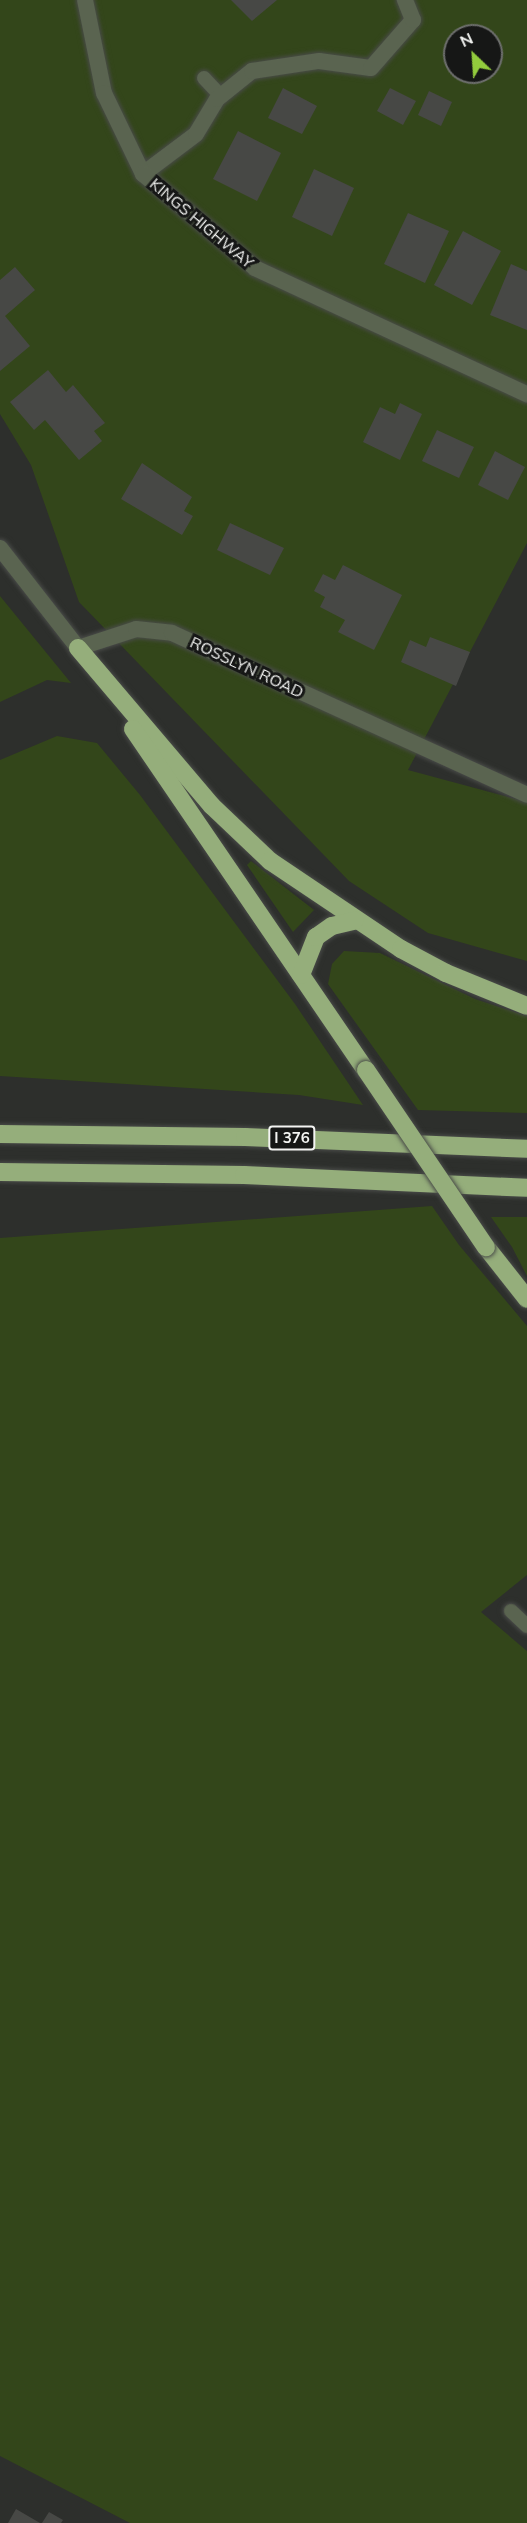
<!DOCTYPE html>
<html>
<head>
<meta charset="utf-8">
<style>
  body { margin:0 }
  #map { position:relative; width:527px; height:2523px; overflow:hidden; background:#2d2f2c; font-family:Mulish,sans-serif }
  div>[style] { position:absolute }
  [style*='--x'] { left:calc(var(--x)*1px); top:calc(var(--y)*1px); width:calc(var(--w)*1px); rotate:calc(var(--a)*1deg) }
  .green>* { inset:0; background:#33461a }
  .building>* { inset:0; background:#474845 }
  .roads { filter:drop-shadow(0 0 2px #494b48) drop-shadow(0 0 2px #494b48) }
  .service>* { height:14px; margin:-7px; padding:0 7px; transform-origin:7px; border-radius:7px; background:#5a6450 }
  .minor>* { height:16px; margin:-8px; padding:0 8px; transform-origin:8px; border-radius:8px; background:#5a6450 }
  .tertiary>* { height:16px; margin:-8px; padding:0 8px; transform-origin:8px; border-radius:8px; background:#5a6450 }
  .motorway>* { height:18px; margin:-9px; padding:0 9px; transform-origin:9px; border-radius:9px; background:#95ae7b }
  .bridges { filter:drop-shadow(0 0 2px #494b48) drop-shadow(0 0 2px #494b48) }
  .motorway-bridge>* { height:18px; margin:-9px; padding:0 9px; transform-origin:9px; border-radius:9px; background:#95ae7b }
  span { translate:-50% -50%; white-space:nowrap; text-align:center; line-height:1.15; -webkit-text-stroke:6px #161716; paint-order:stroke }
  .shield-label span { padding:2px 4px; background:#161716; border:2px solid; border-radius:4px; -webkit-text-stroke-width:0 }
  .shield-label { font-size:15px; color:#f3f4f2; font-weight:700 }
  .street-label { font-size:16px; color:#f3f4f2 }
  .north { position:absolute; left:443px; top:24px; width:60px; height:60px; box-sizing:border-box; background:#161716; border:2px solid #6e6f6e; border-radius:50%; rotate:335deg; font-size:16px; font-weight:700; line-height:24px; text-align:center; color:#f3f4f2 }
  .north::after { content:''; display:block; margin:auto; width:21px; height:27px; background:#93cc3d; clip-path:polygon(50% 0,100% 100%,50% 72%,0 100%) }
</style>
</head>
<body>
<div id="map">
  <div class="green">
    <i style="clip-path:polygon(evenodd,0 0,527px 0,527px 543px,408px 770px,527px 802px,527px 961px,428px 933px,349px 881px,79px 602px,31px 465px,0 414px,0 0,455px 36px,491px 36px,491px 72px,455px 72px,455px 36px)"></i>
    <i style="clip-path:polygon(0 596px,71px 683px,47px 680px,0 702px)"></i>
    <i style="clip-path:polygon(57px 736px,97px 743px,140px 795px,295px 1004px,363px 1105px,299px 1095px,0 1076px,0 760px)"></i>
    <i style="clip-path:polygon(251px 861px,314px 910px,293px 932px,247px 865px)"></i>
    <i style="clip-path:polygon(344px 951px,380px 953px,475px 999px,527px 1016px,527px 1113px,418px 1110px,328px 984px,332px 964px)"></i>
    <i style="clip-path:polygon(432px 1206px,459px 1245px,527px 1326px,527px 1575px,481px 1612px,527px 1651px,527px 2523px,130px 2523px,0 2456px,0 1238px)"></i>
    <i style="clip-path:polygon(491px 1217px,527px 1217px,527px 1276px,512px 1247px)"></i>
  </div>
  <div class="building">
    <i style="clip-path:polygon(231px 0,277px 0,252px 21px)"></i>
    <i style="clip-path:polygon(283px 88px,317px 106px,302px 134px,268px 118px)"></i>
    <i style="clip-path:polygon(390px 88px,416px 101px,403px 125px,377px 111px)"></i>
    <i style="clip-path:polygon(429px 91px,452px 102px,441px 126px,418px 115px)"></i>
    <i style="clip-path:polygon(238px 131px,281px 153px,257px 201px,213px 179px)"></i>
    <i style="clip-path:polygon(314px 169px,354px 188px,332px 236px,292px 217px)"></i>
    <i style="clip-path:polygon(408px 213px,449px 231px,425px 283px,384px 264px)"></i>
    <i style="clip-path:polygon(463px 231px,501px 251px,472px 305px,434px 285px)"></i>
    <i style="clip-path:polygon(511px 264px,527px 271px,527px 330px,490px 315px)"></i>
    <i style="clip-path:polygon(15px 267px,35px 290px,5px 316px,30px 346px,0 371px,0 280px)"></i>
    <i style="clip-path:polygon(48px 370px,66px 392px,73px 385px,105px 423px,94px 431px,102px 441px,79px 460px,45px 420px,34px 430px,10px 402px)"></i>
    <i style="clip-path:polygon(400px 403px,422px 414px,400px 460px,363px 442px,380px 407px,395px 414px)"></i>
    <i style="clip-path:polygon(437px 430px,474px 447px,459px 478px,422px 461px)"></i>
    <i style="clip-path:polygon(495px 451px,525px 467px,508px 500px,478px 485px)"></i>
    <i style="clip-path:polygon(142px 463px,192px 497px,184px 511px,193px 516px,182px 535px,121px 499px)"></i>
    <i style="clip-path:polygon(230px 523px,284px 548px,270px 575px,217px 550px)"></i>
    <i style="clip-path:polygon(343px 565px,402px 595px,374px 650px,338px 632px,345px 620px,320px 607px,325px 597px,314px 591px,323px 574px,335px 580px)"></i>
    <i style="clip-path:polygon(430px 637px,470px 652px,456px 686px,401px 662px,410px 640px,426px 647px)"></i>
    <i style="clip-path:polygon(16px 2509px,40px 2523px,8px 2523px)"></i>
    <i style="clip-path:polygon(49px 2512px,63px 2520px,61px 2523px,42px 2523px)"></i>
  </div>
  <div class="roads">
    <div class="service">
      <i style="--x:204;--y:78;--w:25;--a:47"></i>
      <i style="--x:511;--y:1611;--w:22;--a:43"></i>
    </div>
    <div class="minor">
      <i style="--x:143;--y:174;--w:66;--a:-37"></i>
      <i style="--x:196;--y:134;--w:41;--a:-59"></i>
      <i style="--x:217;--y:99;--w:45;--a:-38.7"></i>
      <i style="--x:252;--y:71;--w:68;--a:-8.5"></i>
      <i style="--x:319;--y:61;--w:52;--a:7.7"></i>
      <i style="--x:371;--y:68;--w:64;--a:-48.8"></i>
      <i style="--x:413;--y:20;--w:22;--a:-112"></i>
      <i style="--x:78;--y:648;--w:61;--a:-18.1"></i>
      <i style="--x:136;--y:629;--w:36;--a:6"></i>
      <i style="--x:172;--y:633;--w:390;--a:24.5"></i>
    </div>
    <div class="tertiary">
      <i style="--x:85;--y:0;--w:95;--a:78.5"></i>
      <i style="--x:104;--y:93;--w:90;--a:64.3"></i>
      <i style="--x:143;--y:174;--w:146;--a:40"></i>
      <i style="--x:255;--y:268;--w:300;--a:24.9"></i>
      <i style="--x:0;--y:548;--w:127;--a:52"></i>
    </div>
    <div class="motorway">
      <i style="--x:78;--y:648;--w:207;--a:49.7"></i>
      <i style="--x:212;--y:806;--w:80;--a:43.5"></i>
      <i style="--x:270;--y:861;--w:158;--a:33.9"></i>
      <i style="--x:401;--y:949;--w:51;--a:28.1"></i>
      <i style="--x:446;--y:973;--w:87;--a:22.2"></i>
      <i style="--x:133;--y:729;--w:413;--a:55.7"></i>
      <i style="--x:301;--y:975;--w:41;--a:-68.5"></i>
      <i style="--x:316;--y:937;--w:19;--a:-35"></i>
      <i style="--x:332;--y:926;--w:23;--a:-13"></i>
      <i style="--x:0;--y:1134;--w:245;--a:0.7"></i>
      <i style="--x:245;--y:1137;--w:282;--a:2.4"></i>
      <i style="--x:0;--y:1172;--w:244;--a:0.7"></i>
      <i style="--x:244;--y:1175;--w:283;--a:2.6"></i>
      <i style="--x:486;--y:1247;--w:66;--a:51.7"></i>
    </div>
  </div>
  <div class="bridges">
    <div class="motorway-bridge">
      <i style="--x:366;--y:1070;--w:214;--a:55.9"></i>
    </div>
  </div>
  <div class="shield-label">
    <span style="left:292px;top:1138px">I 376</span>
  </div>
  <div class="street-label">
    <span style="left:202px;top:223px;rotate:40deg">KINGS HIGHWAY</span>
    <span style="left:247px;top:667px;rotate:25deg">ROSSLYN ROAD</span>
  </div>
  <div class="north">N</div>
</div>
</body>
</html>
